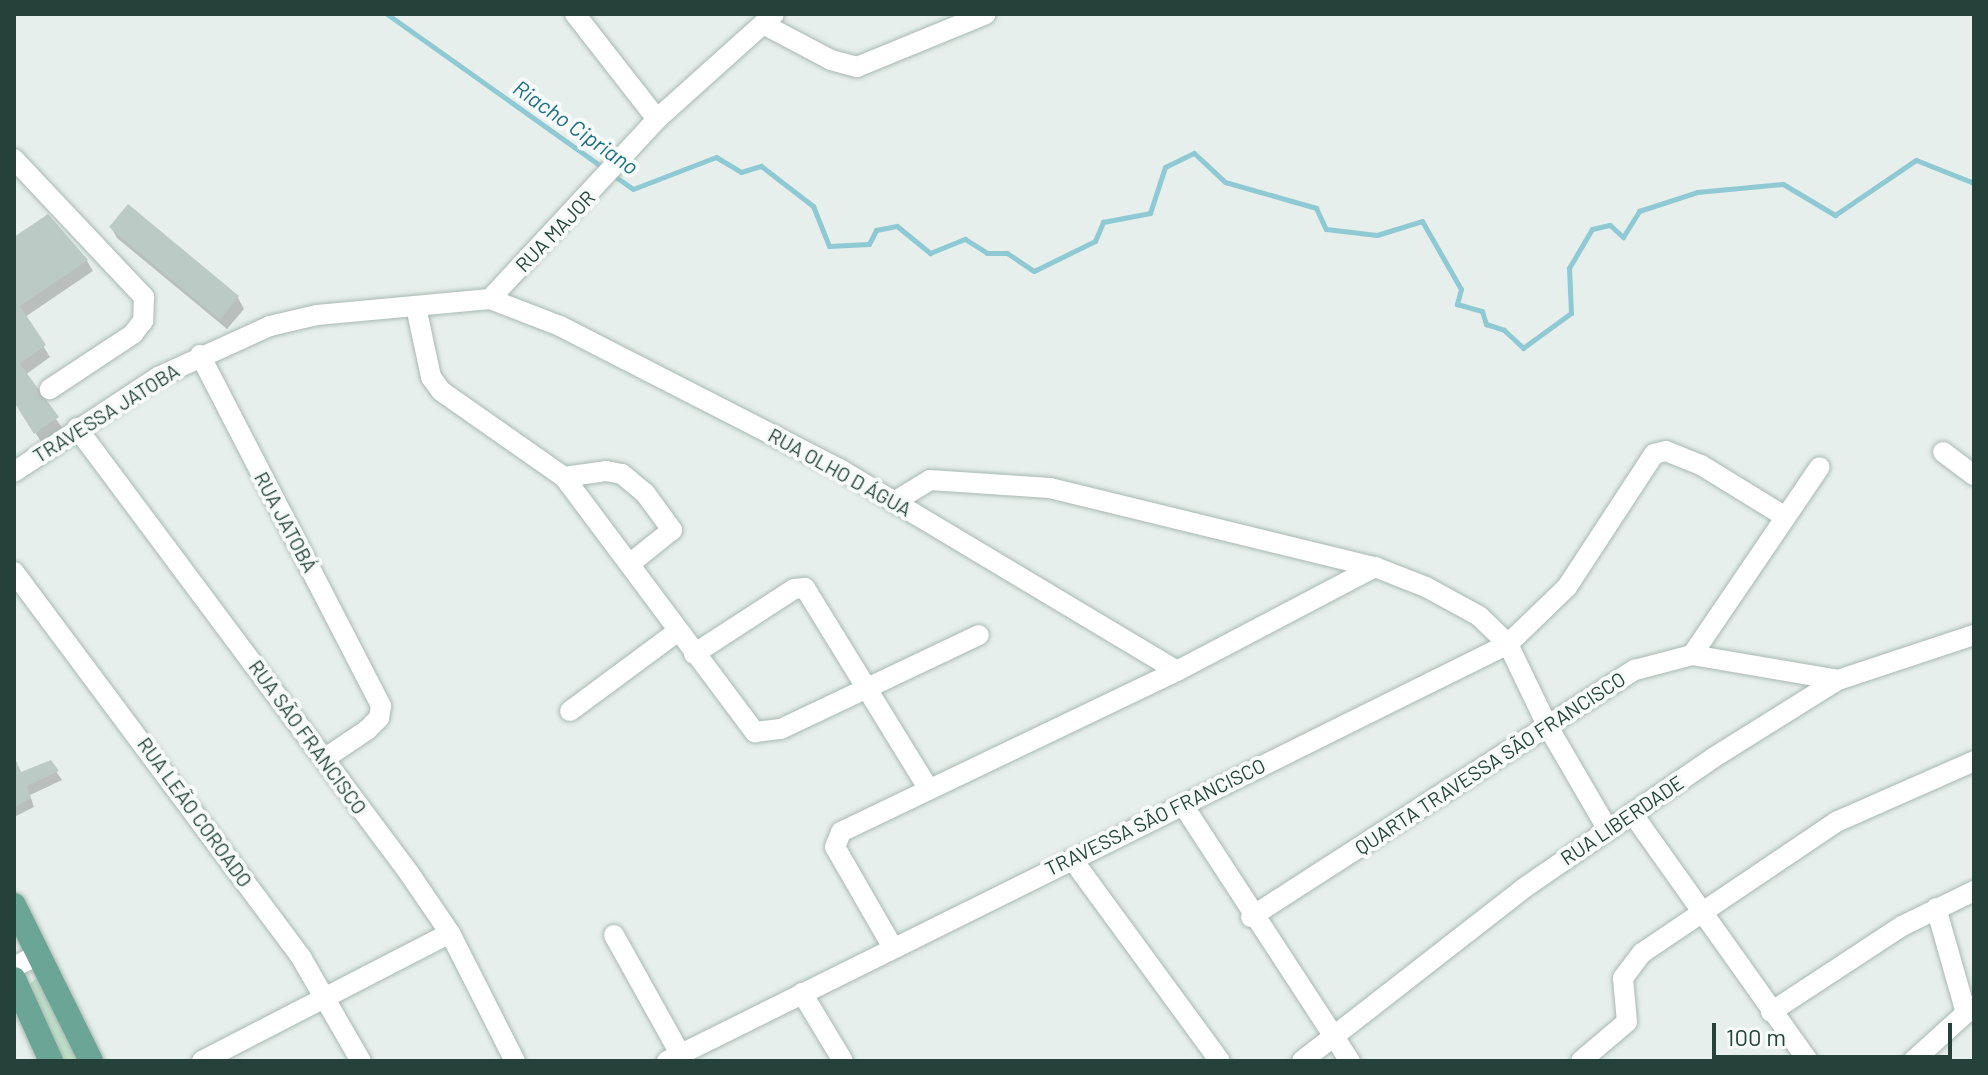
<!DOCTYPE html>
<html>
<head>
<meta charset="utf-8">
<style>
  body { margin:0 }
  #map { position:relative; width:1988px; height:1075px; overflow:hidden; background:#e6efeb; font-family:Barlow,sans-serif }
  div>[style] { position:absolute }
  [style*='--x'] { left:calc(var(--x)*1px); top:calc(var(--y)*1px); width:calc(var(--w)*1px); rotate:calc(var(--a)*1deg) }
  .green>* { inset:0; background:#bfe0c8 }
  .shadow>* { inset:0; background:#0003 }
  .stream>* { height:5px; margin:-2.5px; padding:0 2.5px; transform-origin:2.5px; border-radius:2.5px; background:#8ec9d4 }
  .building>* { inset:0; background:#bbcac4 }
  .roads { filter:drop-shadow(0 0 2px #a8b8b2) drop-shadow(0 0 2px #a8b8b2) }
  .minor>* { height:20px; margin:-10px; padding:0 10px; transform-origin:10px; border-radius:10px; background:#fff }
  .major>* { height:24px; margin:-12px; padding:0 12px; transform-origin:12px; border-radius:12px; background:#6aa596 }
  span { translate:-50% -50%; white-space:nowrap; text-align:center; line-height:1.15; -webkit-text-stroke:8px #f7fbf9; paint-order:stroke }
  .street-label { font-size:20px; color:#24423a }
  .water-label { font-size:22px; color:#1c6f80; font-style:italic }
  .frame { position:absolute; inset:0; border:16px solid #24423a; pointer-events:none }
  .scale { position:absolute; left:1712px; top:1023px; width:240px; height:36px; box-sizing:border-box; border:4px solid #24423a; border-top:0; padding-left:10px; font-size:24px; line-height:28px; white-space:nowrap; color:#24423a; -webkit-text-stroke:6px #f7fbf9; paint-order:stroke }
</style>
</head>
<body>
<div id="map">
  <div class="green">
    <i style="clip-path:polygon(40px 975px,84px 1061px,63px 1061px,29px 985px)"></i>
  </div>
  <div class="shadow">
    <i style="clip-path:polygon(111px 227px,238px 298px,244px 309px,227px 329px,117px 238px)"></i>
    <i style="clip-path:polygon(14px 239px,87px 261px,93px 271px,25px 317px,50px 357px,25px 375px,63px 429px,42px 443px,14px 400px)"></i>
    <i style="clip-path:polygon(50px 763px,62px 780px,30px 795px,34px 807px,14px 817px,14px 777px)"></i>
  </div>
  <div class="stream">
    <i style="--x:387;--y:14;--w:267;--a:35.4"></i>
    <i style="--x:613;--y:175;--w:24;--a:35"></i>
    <i style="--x:633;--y:189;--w:89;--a:-21.1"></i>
    <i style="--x:716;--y:157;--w:29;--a:31"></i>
    <i style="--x:741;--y:172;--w:21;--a:-17"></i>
    <i style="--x:761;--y:166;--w:66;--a:37.6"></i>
    <i style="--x:813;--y:206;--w:43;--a:68.2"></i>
    <i style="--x:829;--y:246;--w:40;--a:-2.9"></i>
    <i style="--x:869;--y:244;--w:16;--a:-63"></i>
    <i style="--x:876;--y:230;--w:21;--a:-11"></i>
    <i style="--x:897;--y:226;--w:43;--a:39.3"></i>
    <i style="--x:930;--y:253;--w:38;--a:-22"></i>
    <i style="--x:965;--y:239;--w:26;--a:32"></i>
    <i style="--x:987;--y:253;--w:20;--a:0"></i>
    <i style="--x:1007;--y:253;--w:32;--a:34"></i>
    <i style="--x:1034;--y:271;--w:68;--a:-26.2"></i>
    <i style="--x:1095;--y:241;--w:21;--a:-67"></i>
    <i style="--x:1103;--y:222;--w:48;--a:-10.8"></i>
    <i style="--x:1150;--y:213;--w:48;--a:-71.9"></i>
    <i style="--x:1165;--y:167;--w:32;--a:-26"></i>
    <i style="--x:1194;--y:153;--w:42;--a:43.1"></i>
    <i style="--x:1225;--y:182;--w:95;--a:15.9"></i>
    <i style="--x:1316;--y:208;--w:23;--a:65"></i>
    <i style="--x:1326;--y:229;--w:51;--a:6.7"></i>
    <i style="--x:1377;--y:235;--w:47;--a:-17.3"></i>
    <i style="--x:1422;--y:221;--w:78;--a:60.2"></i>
    <i style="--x:1461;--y:289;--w:16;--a:105"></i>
    <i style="--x:1457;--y:304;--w:26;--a:16"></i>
    <i style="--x:1482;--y:311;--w:14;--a:73"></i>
    <i style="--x:1486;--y:324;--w:19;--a:18"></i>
    <i style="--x:1504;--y:330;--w:26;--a:43"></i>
    <i style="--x:1523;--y:348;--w:59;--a:-36.1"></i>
    <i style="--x:1571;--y:313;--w:45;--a:-92.5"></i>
    <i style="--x:1569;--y:268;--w:45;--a:-59.5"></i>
    <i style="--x:1592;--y:229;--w:18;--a:-13"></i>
    <i style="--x:1610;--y:225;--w:18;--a:43"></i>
    <i style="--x:1623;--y:237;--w:31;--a:-58"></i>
    <i style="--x:1639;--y:211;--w:61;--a:-18.1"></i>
    <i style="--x:1697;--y:192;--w:86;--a:-5.3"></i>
    <i style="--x:1783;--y:184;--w:61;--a:30.8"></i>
    <i style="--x:1835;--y:215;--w:98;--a:-34.2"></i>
    <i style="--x:1916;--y:160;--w:62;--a:21.6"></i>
  </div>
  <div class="building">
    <i style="clip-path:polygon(128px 204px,239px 296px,220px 320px,109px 227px)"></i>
    <i style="clip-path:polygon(48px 214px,88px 260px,20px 306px,46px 345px,20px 364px,59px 417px,34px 434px,14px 402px,14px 237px)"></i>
    <i style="clip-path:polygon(14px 756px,21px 772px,51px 760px,59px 771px,27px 786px,31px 798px,14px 807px)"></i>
  </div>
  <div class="roads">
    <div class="minor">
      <i style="--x:763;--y:24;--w:77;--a:27.9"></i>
      <i style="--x:831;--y:60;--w:27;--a:15"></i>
      <i style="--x:857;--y:67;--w:139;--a:-22.3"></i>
      <i style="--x:657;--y:119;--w:157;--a:-41.9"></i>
      <i style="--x:14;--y:159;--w:190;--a:46.7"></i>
      <i style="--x:144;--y:297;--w:24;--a:92"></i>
      <i style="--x:143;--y:321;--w:16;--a:128"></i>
      <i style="--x:133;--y:334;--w:100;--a:146.5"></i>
      <i style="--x:490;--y:299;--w:246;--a:-47.1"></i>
      <i style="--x:657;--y:119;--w:133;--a:-128"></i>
      <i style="--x:416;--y:307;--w:72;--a:77.9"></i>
      <i style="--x:431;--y:377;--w:17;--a:54"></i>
      <i style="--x:441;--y:391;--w:150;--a:35"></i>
      <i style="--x:564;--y:477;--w:319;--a:53.2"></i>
      <i style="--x:755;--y:732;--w:26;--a:-7"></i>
      <i style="--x:781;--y:729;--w:219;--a:-25.4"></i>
      <i style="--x:200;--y:355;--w:395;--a:62.7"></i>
      <i style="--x:381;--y:706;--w:12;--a:99"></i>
      <i style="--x:379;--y:718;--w:17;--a:135"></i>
      <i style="--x:367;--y:730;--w:52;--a:146"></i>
      <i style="--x:77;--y:428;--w:555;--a:53.27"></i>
      <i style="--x:409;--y:873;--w:73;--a:55.7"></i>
      <i style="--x:450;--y:933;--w:144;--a:63.1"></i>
      <i style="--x:1943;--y:452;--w:39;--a:37"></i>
      <i style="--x:14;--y:472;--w:173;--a:-33.4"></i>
      <i style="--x:158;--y:377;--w:123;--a:-24.5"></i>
      <i style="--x:270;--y:326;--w:48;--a:-13.2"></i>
      <i style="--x:317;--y:315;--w:174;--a:-5.3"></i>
      <i style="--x:490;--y:299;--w:75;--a:21.1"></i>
      <i style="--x:560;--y:326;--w:318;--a:27.1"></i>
      <i style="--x:843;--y:471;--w:389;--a:30.9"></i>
      <i style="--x:564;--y:477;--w:42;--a:-8.1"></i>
      <i style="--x:606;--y:471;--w:16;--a:11"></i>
      <i style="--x:622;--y:474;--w:30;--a:40"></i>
      <i style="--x:645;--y:493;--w:46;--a:53.9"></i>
      <i style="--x:672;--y:530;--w:51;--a:141.3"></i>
      <i style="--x:894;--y:502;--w:42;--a:-31.4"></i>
      <i style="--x:930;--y:480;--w:120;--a:3.8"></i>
      <i style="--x:1050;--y:488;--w:334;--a:13.7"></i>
      <i style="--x:1375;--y:567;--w:55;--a:21.4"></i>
      <i style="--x:1426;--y:587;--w:60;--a:28.7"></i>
      <i style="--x:1479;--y:616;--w:40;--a:44"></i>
      <i style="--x:1508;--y:644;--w:90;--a:64.3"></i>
      <i style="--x:1547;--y:725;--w:119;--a:59.8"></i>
      <i style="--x:14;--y:572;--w:482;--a:53.3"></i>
      <i style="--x:302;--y:959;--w:118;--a:60"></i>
      <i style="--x:694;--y:654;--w:119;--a:-33"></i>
      <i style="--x:794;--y:589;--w:11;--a:-5"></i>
      <i style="--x:805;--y:588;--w:235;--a:58.4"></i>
      <i style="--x:1692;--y:655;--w:227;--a:-55.8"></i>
      <i style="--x:570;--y:711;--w:134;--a:-36.5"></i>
      <i style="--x:1183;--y:805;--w:306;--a:56.9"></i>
      <i style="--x:1632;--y:813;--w:304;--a:54.6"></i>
      <i style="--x:1072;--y:859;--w:250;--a:53.8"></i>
      <i style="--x:1251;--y:917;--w:457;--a:-32.8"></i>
      <i style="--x:1635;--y:670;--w:59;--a:-14.7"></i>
      <i style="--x:1692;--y:655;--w:148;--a:9.7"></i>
      <i style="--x:614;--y:935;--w:144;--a:60.9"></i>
      <i style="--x:892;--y:946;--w:114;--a:-119.9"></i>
      <i style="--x:835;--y:847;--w:16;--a:-68"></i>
      <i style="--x:841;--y:832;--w:373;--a:-25.6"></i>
      <i style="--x:1177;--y:671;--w:224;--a:-27.7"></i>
      <i style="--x:14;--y:967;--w:27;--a:-27"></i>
      <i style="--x:802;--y:993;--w:79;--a:58.9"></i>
      <i style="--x:1771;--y:1012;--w:157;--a:-33.3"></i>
      <i style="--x:1902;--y:926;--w:80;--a:-25.9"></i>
      <i style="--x:202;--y:1061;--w:279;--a:-27.3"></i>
      <i style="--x:667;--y:1061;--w:939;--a:-26.37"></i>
      <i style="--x:1508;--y:644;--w:82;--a:-44"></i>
      <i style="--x:1567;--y:587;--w:159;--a:-56.8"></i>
      <i style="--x:1654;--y:454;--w:12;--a:-14"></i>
      <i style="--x:1666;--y:451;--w:38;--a:22"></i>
      <i style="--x:1701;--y:465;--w:97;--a:31.6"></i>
      <i style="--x:1302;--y:1061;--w:281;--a:-37.9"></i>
      <i style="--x:1524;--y:888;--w:229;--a:-34.5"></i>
      <i style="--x:1713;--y:758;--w:147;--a:-32"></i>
      <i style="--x:1838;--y:680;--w:143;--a:-18.3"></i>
      <i style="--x:1581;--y:1061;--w:60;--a:-40.3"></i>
      <i style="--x:1627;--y:1022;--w:44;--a:-95.2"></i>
      <i style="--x:1623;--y:978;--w:31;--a:-53"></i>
      <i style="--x:1642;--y:953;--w:234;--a:-34"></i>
      <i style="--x:1836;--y:822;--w:151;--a:-23.8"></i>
      <i style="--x:1913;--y:1061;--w:72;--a:-42.2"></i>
      <i style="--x:1966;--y:1013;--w:109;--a:-105.9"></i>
    </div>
    <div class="major">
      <i style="--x:14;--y:905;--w:174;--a:63.7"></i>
      <i style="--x:14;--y:979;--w:90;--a:65.7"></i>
    </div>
  </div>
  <div class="street-label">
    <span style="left:555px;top:231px;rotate:-46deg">RUA MAJOR</span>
    <span style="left:106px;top:413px;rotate:-32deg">TRAVESSA JATOBA</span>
    <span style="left:840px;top:472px;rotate:29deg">RUA OLHO D ÁGUA</span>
    <span style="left:286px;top:522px;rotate:62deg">RUA JATOBÁ</span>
    <span style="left:308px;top:737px;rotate:54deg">RUA SÃO FRANCISCO</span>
    <span style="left:1490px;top:763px;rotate:-33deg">QUARTA TRAVESSA SÃO FRANCISCO</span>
    <span style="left:195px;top:812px;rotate:54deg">RUA LEÃO COROADO</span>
    <span style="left:1155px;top:817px;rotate:-26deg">TRAVESSA SÃO FRANCISCO</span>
    <span style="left:1622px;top:820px;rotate:-34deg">RUA LIBERDADE</span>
  </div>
  <div class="water-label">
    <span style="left:576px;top:127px;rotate:35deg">Riacho Cipriano</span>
  </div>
  <div class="frame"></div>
  <div class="scale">100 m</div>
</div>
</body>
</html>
